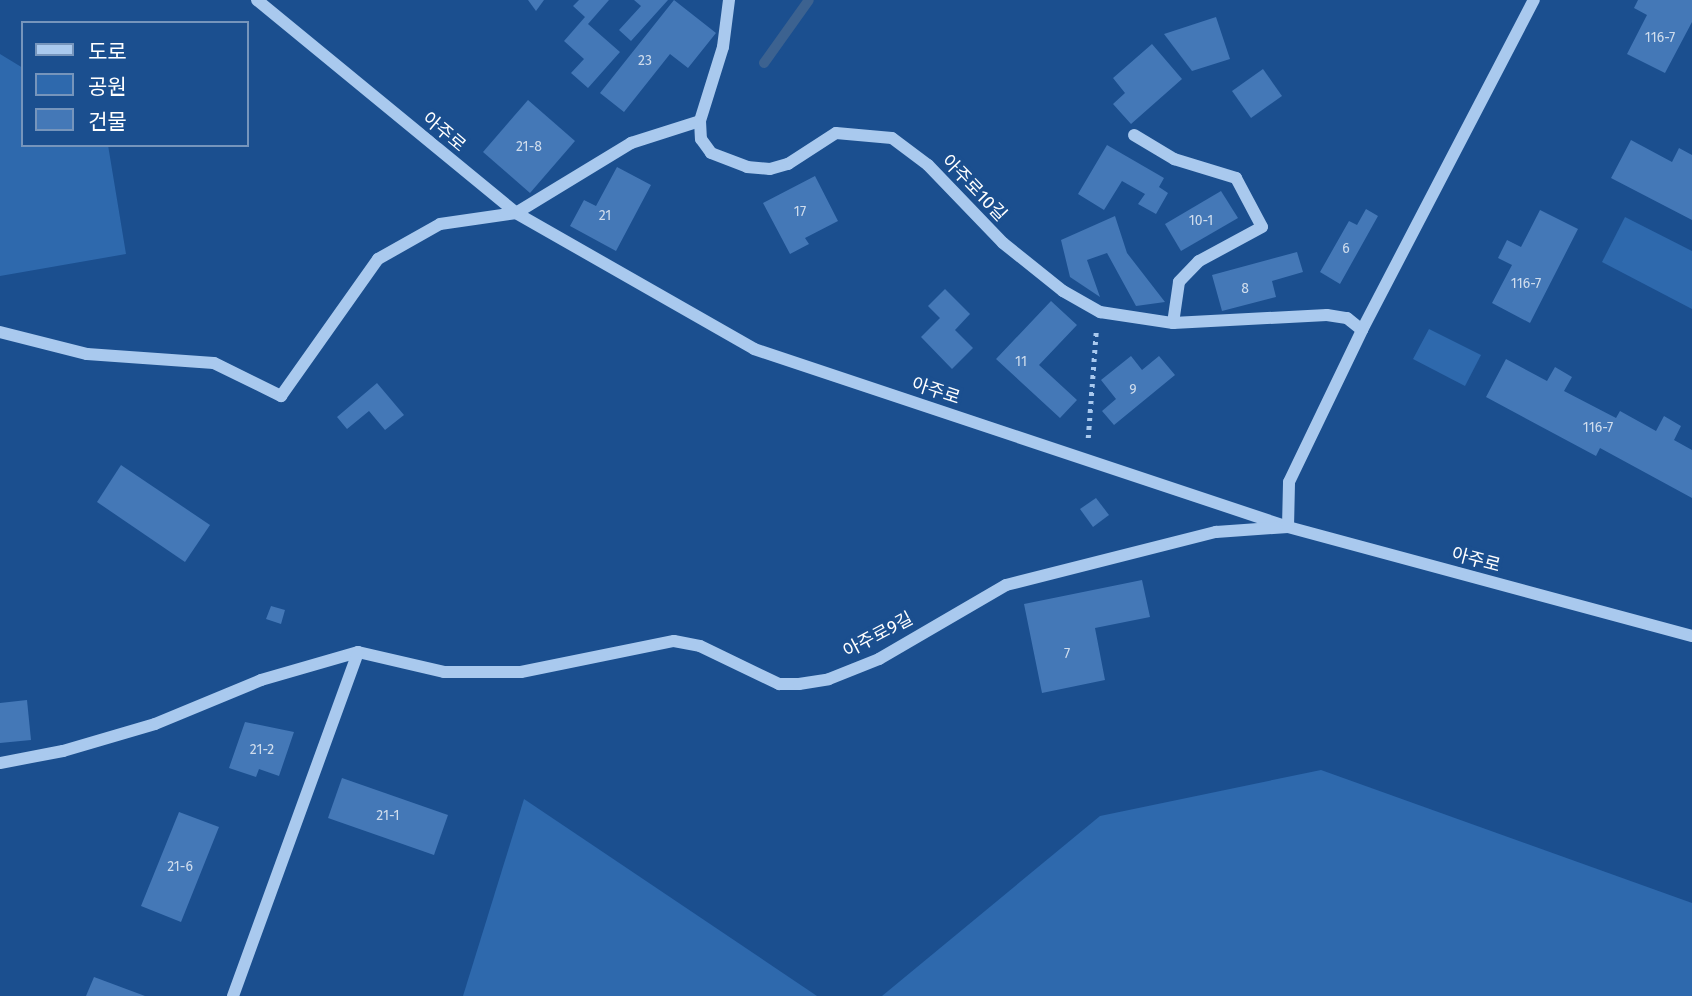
<!DOCTYPE html>
<html>
<head>
<meta charset="utf-8">
<style>
  body { margin:0 }
  #map { position:relative; width:1692px; height:996px; overflow:hidden; background:#1b4f8f; font-family:"Fira Sans","Noto Sans KR",sans-serif }
  div>[style] { position:absolute }
  [style*='--x'] { left:calc(var(--x)*1px); top:calc(var(--y)*1px); width:calc(var(--w)*1px); rotate:calc(var(--a)*1deg) }
  .green>* { inset:0; background:#2e69ad }
  .stream>* { height:10px; margin:-5px; padding:0 5px; transform-origin:5px; border-radius:5px; background:#3c6290 }
  .building>* { inset:0; background:#4478b7 }
  .path>* { height:4.5px; margin-top:-2.25px; transform-origin:0; background:repeating-linear-gradient(90deg,#a9c9ee 0 3.5px,transparent 0 8.5px) }
  .minor>* { height:12px; margin:-6px; padding:0 6px; transform-origin:6px; border-radius:6px; background:#a9c9ee }
  span { translate:-50% -50%; white-space:nowrap; text-align:center; line-height:1.15; -webkit-text-stroke:7px #1b4f8f; paint-order:stroke }
  .number-label { font-size:14px; color:#d0dded }
  .number-label span { -webkit-text-stroke-width:0 }
  .street-label { font-size:18px; color:#fff }
  .legend { position:absolute; left:21px; top:21px; width:228px; height:126px; box-sizing:border-box; background:#1b4f8f; border:2px solid #7695bc; margin:0; padding:9px 12px; list-style:none; font-size:21px; color:#fff }
  .legend li { display:flex; align-items:center; gap:14px; height:35px }
  .legend b { width:35px; border:2px solid #7695bc }
</style>
</head>
<body>
<div id="map">
  <div class="green">
    <i style="clip-path:polygon(0 54px,23px 68px,23px 145px,108px 145px,126px 254px,0 276px)"></i>
    <i style="clip-path:polygon(1625px 217px,1692px 251px,1692px 309px,1602px 262px)"></i>
    <i style="clip-path:polygon(1429px 329px,1481px 355px,1465px 386px,1413px 359px)"></i>
    <i style="clip-path:polygon(1321px 770px,1692px 903px,1692px 996px,882px 996px,1100px 816px)"></i>
    <i style="clip-path:polygon(524px 799px,817px 996px,463px 996px)"></i>
  </div>
  <div class="stream">
    <i style="--x:764;--y:63;--w:77;--a:-54.5"></i>
  </div>
  <div class="building">
    <i style="clip-path:polygon(528px 0,544px 0,536px 11px)"></i>
    <i style="clip-path:polygon(579px 0,609px 0,588px 24px,620px 52px,588px 88px,571px 73px,584px 59px,564px 41px,585px 17px,573px 6px)"></i>
    <i style="clip-path:polygon(634px 0,668px 0,631px 41px,619px 30px,641px 6px)"></i>
    <i style="clip-path:polygon(674px 0,716px 33px,688px 68px,670px 54px,624px 112px,600px 93px)"></i>
    <i style="clip-path:polygon(1638px 0,1692px 0,1692px 22px,1665px 73px,1627px 54px,1647px 15px,1634px 8px)"></i>
    <i style="clip-path:polygon(1216px 17px,1230px 59px,1192px 71px,1164px 34px)"></i>
    <i style="clip-path:polygon(1152px 44px,1182px 79px,1131px 124px,1113px 104px,1125px 93px,1113px 78px)"></i>
    <i style="clip-path:polygon(1263px 69px,1282px 96px,1251px 118px,1232px 91px)"></i>
    <i style="clip-path:polygon(528px 100px,575px 141px,530px 193px,483px 152px)"></i>
    <i style="clip-path:polygon(1631px 140px,1672px 162px,1679px 148px,1692px 155px,1692px 220px,1611px 178px)"></i>
    <i style="clip-path:polygon(1107px 145px,1164px 178px,1159px 187px,1168px 193px,1156px 214px,1138px 204px,1145px 194px,1122px 181px,1104px 210px,1078px 194px)"></i>
    <i style="clip-path:polygon(617px 167px,651px 185px,616px 251px,570px 226px,584px 200px,596px 206px)"></i>
    <i style="clip-path:polygon(815px 176px,838px 221px,805px 238px,809px 244px,790px 254px,763px 203px)"></i>
    <i style="clip-path:polygon(1221px 191px,1238px 218px,1181px 251px,1165px 224px)"></i>
    <i style="clip-path:polygon(1366px 209px,1378px 216px,1340px 284px,1320px 272px,1349px 221px,1357px 225px)"></i>
    <i style="clip-path:polygon(1540px 210px,1578px 229px,1530px 323px,1492px 303px,1512px 265px,1498px 258px,1507px 240px,1521px 247px)"></i>
    <i style="clip-path:polygon(1115px 216px,1127px 253px,1165px 302px,1136px 306px,1107px 253px,1087px 260px,1100px 297px,1070px 277px,1061px 240px)"></i>
    <i style="clip-path:polygon(1297px 252px,1303px 272px,1272px 281px,1276px 297px,1222px 311px,1212px 275px)"></i>
    <i style="clip-path:polygon(945px 289px,970px 314px,955px 330px,973px 348px,952px 369px,921px 337px,940px 318px,928px 306px)"></i>
    <i style="clip-path:polygon(1051px 301px,1077px 325px,1039px 365px,1077px 400px,1060px 418px,996px 359px)"></i>
    <i style="clip-path:polygon(1131px 356px,1142px 370px,1159px 356px,1175px 375px,1114px 425px,1102px 411px,1116px 399px,1101px 380px)"></i>
    <i style="clip-path:polygon(1506px 359px,1547px 381px,1555px 367px,1572px 377px,1564px 391px,1616px 418px,1620px 411px,1656px 431px,1664px 416px,1681px 426px,1674px 440px,1692px 450px,1692px 498px,1600px 448px,1596px 456px,1486px 397px)"></i>
    <i style="clip-path:polygon(377px 383px,404px 415px,385px 430px,369px 411px,347px 429px,337px 417px)"></i>
    <i style="clip-path:polygon(121px 465px,210px 525px,185px 562px,97px 502px)"></i>
    <i style="clip-path:polygon(1096px 498px,1109px 515px,1093px 527px,1080px 509px)"></i>
    <i style="clip-path:polygon(1142px 580px,1150px 617px,1095px 628px,1105px 680px,1042px 693px,1024px 604px)"></i>
    <i style="clip-path:polygon(271px 606px,285px 610px,281px 624px,266px 619px)"></i>
    <i style="clip-path:polygon(27px 700px,31px 740px,0 743px,0 703px)"></i>
    <i style="clip-path:polygon(245px 722px,294px 732px,279px 776px,259px 769px,256px 777px,229px 768px)"></i>
    <i style="clip-path:polygon(342px 778px,448px 815px,434px 855px,328px 818px)"></i>
    <i style="clip-path:polygon(179px 812px,219px 827px,181px 922px,141px 906px)"></i>
    <i style="clip-path:polygon(94px 977px,145px 996px,86px 996px)"></i>
  </div>
  <div class="path">
    <i style="--x:1088;--y:438;--w:106;--a:-85.7"></i>
  </div>
  <div class="minor">
    <i style="--x:257;--y:0;--w:335;--a:39.4"></i>
    <i style="--x:516;--y:213;--w:274;--a:29.7"></i>
    <i style="--x:754;--y:349;--w:563;--a:18.43"></i>
    <i style="--x:1288;--y:527;--w:418;--a:15.1"></i>
    <i style="--x:729;--y:0;--w:47;--a:97.3"></i>
    <i style="--x:723;--y:47;--w:77;--a:107.3"></i>
    <i style="--x:700;--y:121;--w:18;--a:87"></i>
    <i style="--x:701;--y:139;--w:17;--a:54"></i>
    <i style="--x:711;--y:153;--w:39;--a:21"></i>
    <i style="--x:747;--y:167;--w:23;--a:5"></i>
    <i style="--x:770;--y:169;--w:19;--a:-16"></i>
    <i style="--x:788;--y:164;--w:57;--a:-32.9"></i>
    <i style="--x:836;--y:133;--w:56;--a:5.1"></i>
    <i style="--x:892;--y:138;--w:45;--a:36.9"></i>
    <i style="--x:928;--y:165;--w:108;--a:46.1"></i>
    <i style="--x:1003;--y:243;--w:77;--a:38.7"></i>
    <i style="--x:1063;--y:291;--w:43;--a:29.6"></i>
    <i style="--x:1100;--y:312;--w:74;--a:8.6"></i>
    <i style="--x:1173;--y:323;--w:154;--a:-3"></i>
    <i style="--x:1327;--y:315;--w:20;--a:9"></i>
    <i style="--x:1347;--y:318;--w:19;--a:39"></i>
    <i style="--x:1134;--y:135;--w:47;--a:31"></i>
    <i style="--x:1174;--y:159;--w:65;--a:17"></i>
    <i style="--x:1236;--y:178;--w:55;--a:62"></i>
    <i style="--x:1262;--y:227;--w:72;--a:151.6"></i>
    <i style="--x:1199;--y:261;--w:29;--a:134"></i>
    <i style="--x:1179;--y:282;--w:41;--a:98.3"></i>
    <i style="--x:0;--y:332;--w:90;--a:14.2"></i>
    <i style="--x:87;--y:354;--w:127;--a:4.1"></i>
    <i style="--x:214;--y:363;--w:75;--a:26.2"></i>
    <i style="--x:281;--y:396;--w:168;--a:-54.7"></i>
    <i style="--x:378;--y:259;--w:71;--a:-29.4"></i>
    <i style="--x:440;--y:224;--w:77;--a:-8.2"></i>
    <i style="--x:516;--y:213;--w:135;--a:-31.3"></i>
    <i style="--x:631;--y:143;--w:72;--a:-17.7"></i>
    <i style="--x:358;--y:652;--w:88;--a:13.1"></i>
    <i style="--x:444;--y:672;--w:77;--a:0"></i>
    <i style="--x:521;--y:672;--w:156;--a:-11.5"></i>
    <i style="--x:674;--y:641;--w:26;--a:11"></i>
    <i style="--x:700;--y:646;--w:88;--a:25.7"></i>
    <i style="--x:779;--y:684;--w:20;--a:0"></i>
    <i style="--x:799;--y:684;--w:30;--a:-9"></i>
    <i style="--x:829;--y:679;--w:54;--a:-21.8"></i>
    <i style="--x:879;--y:659;--w:147;--a:-30.2"></i>
    <i style="--x:1006;--y:585;--w:217;--a:-14.2"></i>
    <i style="--x:1216;--y:532;--w:72;--a:-4"></i>
    <i style="--x:1288;--y:527;--w:45;--a:-88.7"></i>
    <i style="--x:1289;--y:482;--w:169;--a:-64.3"></i>
    <i style="--x:1362;--y:330;--w:372;--a:-62.5"></i>
    <i style="--x:0;--y:763;--w:64;--a:-10.8"></i>
    <i style="--x:63;--y:751;--w:96;--a:-16.4"></i>
    <i style="--x:155;--y:724;--w:115;--a:-22.5"></i>
    <i style="--x:261;--y:680;--w:101;--a:-16.1"></i>
    <i style="--x:233;--y:996;--w:366;--a:-70"></i>
  </div>
  <div class="number-label">
    <span style="left:1660px;top:38px">116-7</span>
    <span style="left:645px;top:61px">23</span>
    <span style="left:529px;top:147px">21-8</span>
    <span style="left:800px;top:212px">17</span>
    <span style="left:605px;top:216px">21</span>
    <span style="left:1201px;top:221px">10-1</span>
    <span style="left:1346px;top:249px">6</span>
    <span style="left:1526px;top:284px">116-7</span>
    <span style="left:1245px;top:289px">8</span>
    <span style="left:1021px;top:362px">11</span>
    <span style="left:1133px;top:390px">9</span>
    <span style="left:1598px;top:428px">116-7</span>
    <span style="left:1067px;top:654px">7</span>
    <span style="left:262px;top:750px">21-2</span>
    <span style="left:388px;top:816px">21-1</span>
    <span style="left:180px;top:867px">21-6</span>
  </div>
  <div class="street-label">
    <span style="left:444px;top:132px;rotate:40deg">아주로</span>
    <span style="left:974px;top:188px;rotate:46deg">아주로10길</span>
    <span style="left:936px;top:391px;rotate:18deg">아주로</span>
    <span style="left:1476px;top:560px;rotate:15deg">아주로</span>
    <span style="left:878px;top:635px;rotate:-28deg">아주로9길</span>
  </div>
  <ul class="legend">
  <li><b style="height:9px;background:#a9c9ee"></b>도로</li>
  <li><b style="height:19px;background:#2e69ad"></b>공원</li>
  <li><b style="height:19px;background:#4478b7"></b>건물</li>
  </ul>
</div>
</body>
</html>
